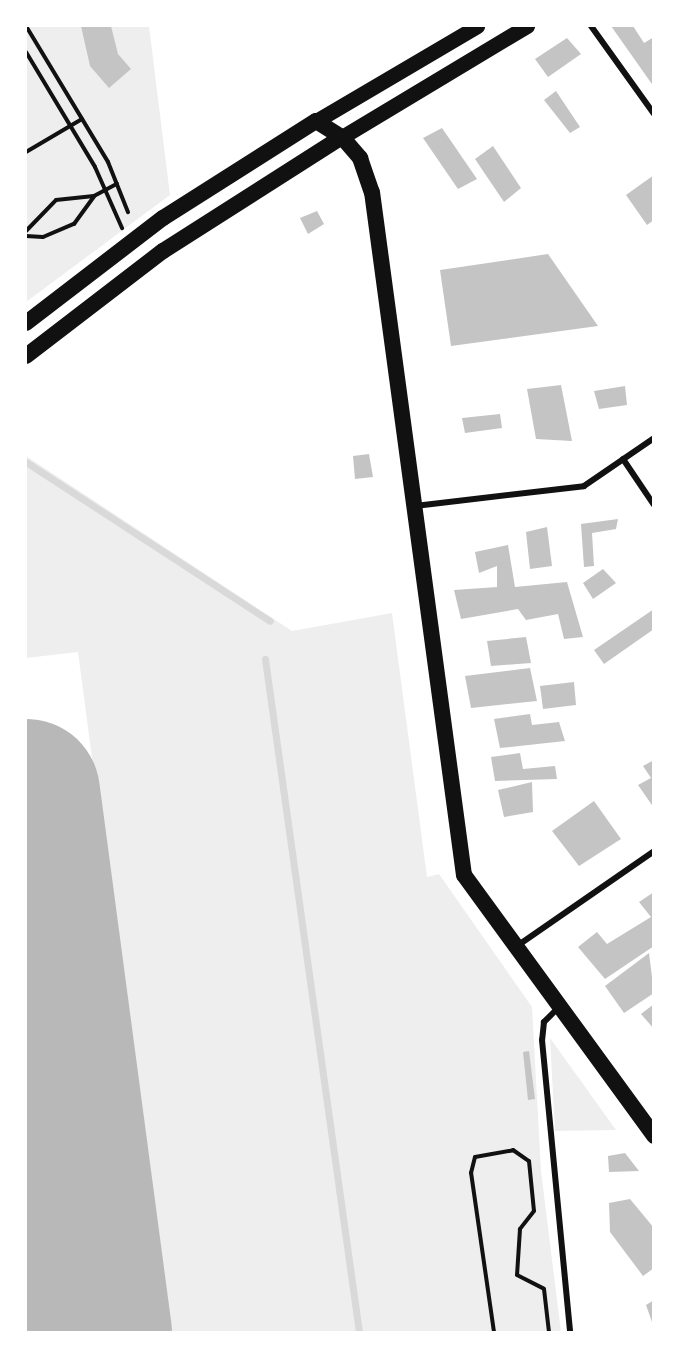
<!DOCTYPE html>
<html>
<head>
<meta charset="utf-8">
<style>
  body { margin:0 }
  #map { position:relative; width:679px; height:1358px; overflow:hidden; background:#fff; font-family:"Public Sans",sans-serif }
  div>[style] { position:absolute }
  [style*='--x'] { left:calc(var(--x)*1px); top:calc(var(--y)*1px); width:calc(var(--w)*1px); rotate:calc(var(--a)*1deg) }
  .green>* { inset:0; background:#eee }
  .stream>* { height:7px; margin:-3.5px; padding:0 3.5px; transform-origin:3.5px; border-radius:3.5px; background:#d9d9d9 }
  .taxiway>* { height:58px; margin:-29px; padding:0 29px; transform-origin:29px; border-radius:29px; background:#b8b8b8 }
  .runway>* { height:147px; margin:-73.5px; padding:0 73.5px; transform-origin:73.5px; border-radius:73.5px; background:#b8b8b8 }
  .building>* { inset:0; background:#c4c4c4 }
  .path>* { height:4px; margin:-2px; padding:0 2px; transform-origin:2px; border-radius:2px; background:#111 }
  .minor>* { height:6px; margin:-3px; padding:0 3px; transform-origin:3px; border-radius:3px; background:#111 }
  .primary>* { height:15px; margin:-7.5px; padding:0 7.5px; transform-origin:7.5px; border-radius:7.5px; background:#111 }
  .trunk>* { height:16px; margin:-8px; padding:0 8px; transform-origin:8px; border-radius:8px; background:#111 }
  span { translate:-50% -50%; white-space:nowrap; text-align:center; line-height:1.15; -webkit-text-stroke:5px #fff; paint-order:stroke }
  .frame { position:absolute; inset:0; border:27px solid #fff; pointer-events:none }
</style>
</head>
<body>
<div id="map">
  <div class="green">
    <i style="clip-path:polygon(26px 26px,149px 26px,170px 195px,26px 302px)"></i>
    <i style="clip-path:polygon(26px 456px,292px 631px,392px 613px,427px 877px,439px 874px,532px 1007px,541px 1171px,561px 1332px,168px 1332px,78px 652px,26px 658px)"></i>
    <i style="clip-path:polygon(550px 1038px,616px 1130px,555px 1131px)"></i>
  </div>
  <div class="stream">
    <i style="--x:26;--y:462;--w:291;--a:33.1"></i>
    <i style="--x:265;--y:659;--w:680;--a:82.05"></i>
  </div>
  <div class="taxiway">
    <i style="--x:26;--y:915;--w:32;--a:55"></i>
  </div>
  <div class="runway">
    <i style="--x:26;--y:792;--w:545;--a:82.41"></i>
  </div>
  <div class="building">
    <i style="clip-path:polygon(81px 26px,111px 26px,118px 54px,131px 69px,109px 88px,90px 66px)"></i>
    <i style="clip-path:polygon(611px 26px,633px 26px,644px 43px,654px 37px,654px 87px)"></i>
    <i style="clip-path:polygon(567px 38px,581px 54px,548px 77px,535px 59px)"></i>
    <i style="clip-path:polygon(556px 91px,580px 127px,570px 133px,544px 100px)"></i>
    <i style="clip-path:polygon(442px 128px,477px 179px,458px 189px,423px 138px)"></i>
    <i style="clip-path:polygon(493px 146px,521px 188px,504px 202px,475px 159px)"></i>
    <i style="clip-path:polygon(654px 175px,654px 220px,647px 225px,626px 195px)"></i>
    <i style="clip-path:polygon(317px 211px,324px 224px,308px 234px,300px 218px)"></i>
    <i style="clip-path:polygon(548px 254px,598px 326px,451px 346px,440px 270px)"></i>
    <i style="clip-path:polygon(561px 385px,572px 441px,536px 439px,527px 389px)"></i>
    <i style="clip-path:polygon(625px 386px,627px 405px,599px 409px,594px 391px)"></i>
    <i style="clip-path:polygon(500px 414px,502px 428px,465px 433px,462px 418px)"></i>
    <i style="clip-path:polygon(369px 454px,373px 477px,355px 479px,353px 456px)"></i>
    <i style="clip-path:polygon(618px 519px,616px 529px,592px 533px,594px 566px,584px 567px,581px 524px)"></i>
    <i style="clip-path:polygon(547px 527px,552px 566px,530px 569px,526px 532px)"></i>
    <i style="clip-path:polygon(508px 545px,515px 587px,567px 582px,583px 637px,564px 639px,558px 614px,526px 620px,518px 609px,461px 619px,454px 590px,497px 587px,497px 566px,479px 573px,475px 552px)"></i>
    <i style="clip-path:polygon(603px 569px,616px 583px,593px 599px,583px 583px)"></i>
    <i style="clip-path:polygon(654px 609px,654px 629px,604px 664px,594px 650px)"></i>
    <i style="clip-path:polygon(526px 637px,531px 663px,491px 666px,487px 641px)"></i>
    <i style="clip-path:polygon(530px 668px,537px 701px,471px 708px,465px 676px)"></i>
    <i style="clip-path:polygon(574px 682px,576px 705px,543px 709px,540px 686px)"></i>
    <i style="clip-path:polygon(530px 714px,532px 725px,559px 722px,565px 741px,500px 748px,494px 719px)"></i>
    <i style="clip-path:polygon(520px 753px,523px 769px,555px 766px,557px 779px,495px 781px,491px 757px)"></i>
    <i style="clip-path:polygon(654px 760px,654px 808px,638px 785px,651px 778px,643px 766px)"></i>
    <i style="clip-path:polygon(532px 782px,533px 812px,504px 817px,498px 790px)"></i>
    <i style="clip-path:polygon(594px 801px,621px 839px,579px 866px,552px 831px)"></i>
    <i style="clip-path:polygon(654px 892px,654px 946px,605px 979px,578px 947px,597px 932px,607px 944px,651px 917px,639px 902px)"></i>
    <i style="clip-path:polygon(649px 953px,654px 993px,624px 1013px,605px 986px)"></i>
    <i style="clip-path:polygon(654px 1004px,654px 1029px,641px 1014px)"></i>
    <i style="clip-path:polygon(529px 1051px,535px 1099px,528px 1100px,523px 1052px)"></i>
    <i style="clip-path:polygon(625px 1153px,639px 1171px,609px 1172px,608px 1156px)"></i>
    <i style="clip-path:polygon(630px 1199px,654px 1228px,654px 1268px,643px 1276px,610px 1232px,609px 1203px)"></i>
    <i style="clip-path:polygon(654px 1300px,654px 1325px,653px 1325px,646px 1305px)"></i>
  </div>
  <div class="path">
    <i style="--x:26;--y:26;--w:159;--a:58.9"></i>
    <i style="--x:108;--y:162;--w:54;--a:68.2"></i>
    <i style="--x:26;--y:52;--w:134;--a:59"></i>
    <i style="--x:95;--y:167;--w:67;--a:66.1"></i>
    <i style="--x:26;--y:152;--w:65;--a:-30.5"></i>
    <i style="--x:26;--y:231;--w:43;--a:-45.9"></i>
    <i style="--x:56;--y:200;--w:38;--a:-6"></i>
    <i style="--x:94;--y:196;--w:26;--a:-28"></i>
    <i style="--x:26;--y:236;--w:17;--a:3"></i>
    <i style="--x:43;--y:237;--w:34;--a:-23"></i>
    <i style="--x:74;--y:224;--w:34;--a:-54"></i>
    <i style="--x:494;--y:1332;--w:161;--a:-98.2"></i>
    <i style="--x:471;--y:1173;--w:16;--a:-76"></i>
    <i style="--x:475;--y:1157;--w:39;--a:-10"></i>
    <i style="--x:513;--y:1150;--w:19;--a:35"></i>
    <i style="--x:529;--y:1161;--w:50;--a:84.3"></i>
    <i style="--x:534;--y:1211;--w:23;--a:128"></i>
    <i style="--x:520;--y:1229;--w:46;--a:93.7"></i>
    <i style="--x:517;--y:1275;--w:30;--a:27"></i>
    <i style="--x:544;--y:1289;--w:43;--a:83.4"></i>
  </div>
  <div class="minor">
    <i style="--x:591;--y:26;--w:108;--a:54.4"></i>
    <i style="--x:623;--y:459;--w:55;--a:56"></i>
    <i style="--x:415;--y:506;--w:170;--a:-6.7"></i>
    <i style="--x:584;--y:486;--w:85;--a:-34.4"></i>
    <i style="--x:517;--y:946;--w:167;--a:-34.7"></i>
    <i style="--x:558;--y:1008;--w:20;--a:135"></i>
    <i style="--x:544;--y:1022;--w:18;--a:96"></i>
    <i style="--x:542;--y:1040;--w:293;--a:84.5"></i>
  </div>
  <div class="primary">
    <i style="--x:316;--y:121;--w:187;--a:-30.5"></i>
    <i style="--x:342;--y:137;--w:216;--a:-31"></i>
  </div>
  <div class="trunk">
    <i style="--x:26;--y:323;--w:173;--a:-37.5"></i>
    <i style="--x:163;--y:218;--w:181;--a:-32.4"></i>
    <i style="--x:316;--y:121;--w:31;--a:32"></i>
    <i style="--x:342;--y:137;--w:28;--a:49"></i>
    <i style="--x:360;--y:158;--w:36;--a:71"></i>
    <i style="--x:372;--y:192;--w:689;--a:82.33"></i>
    <i style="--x:464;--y:875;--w:323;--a:53.9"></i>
    <i style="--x:26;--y:356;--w:173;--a:-37.5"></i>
    <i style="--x:163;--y:251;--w:212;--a:-32.5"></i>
  </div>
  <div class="frame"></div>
</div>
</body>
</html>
